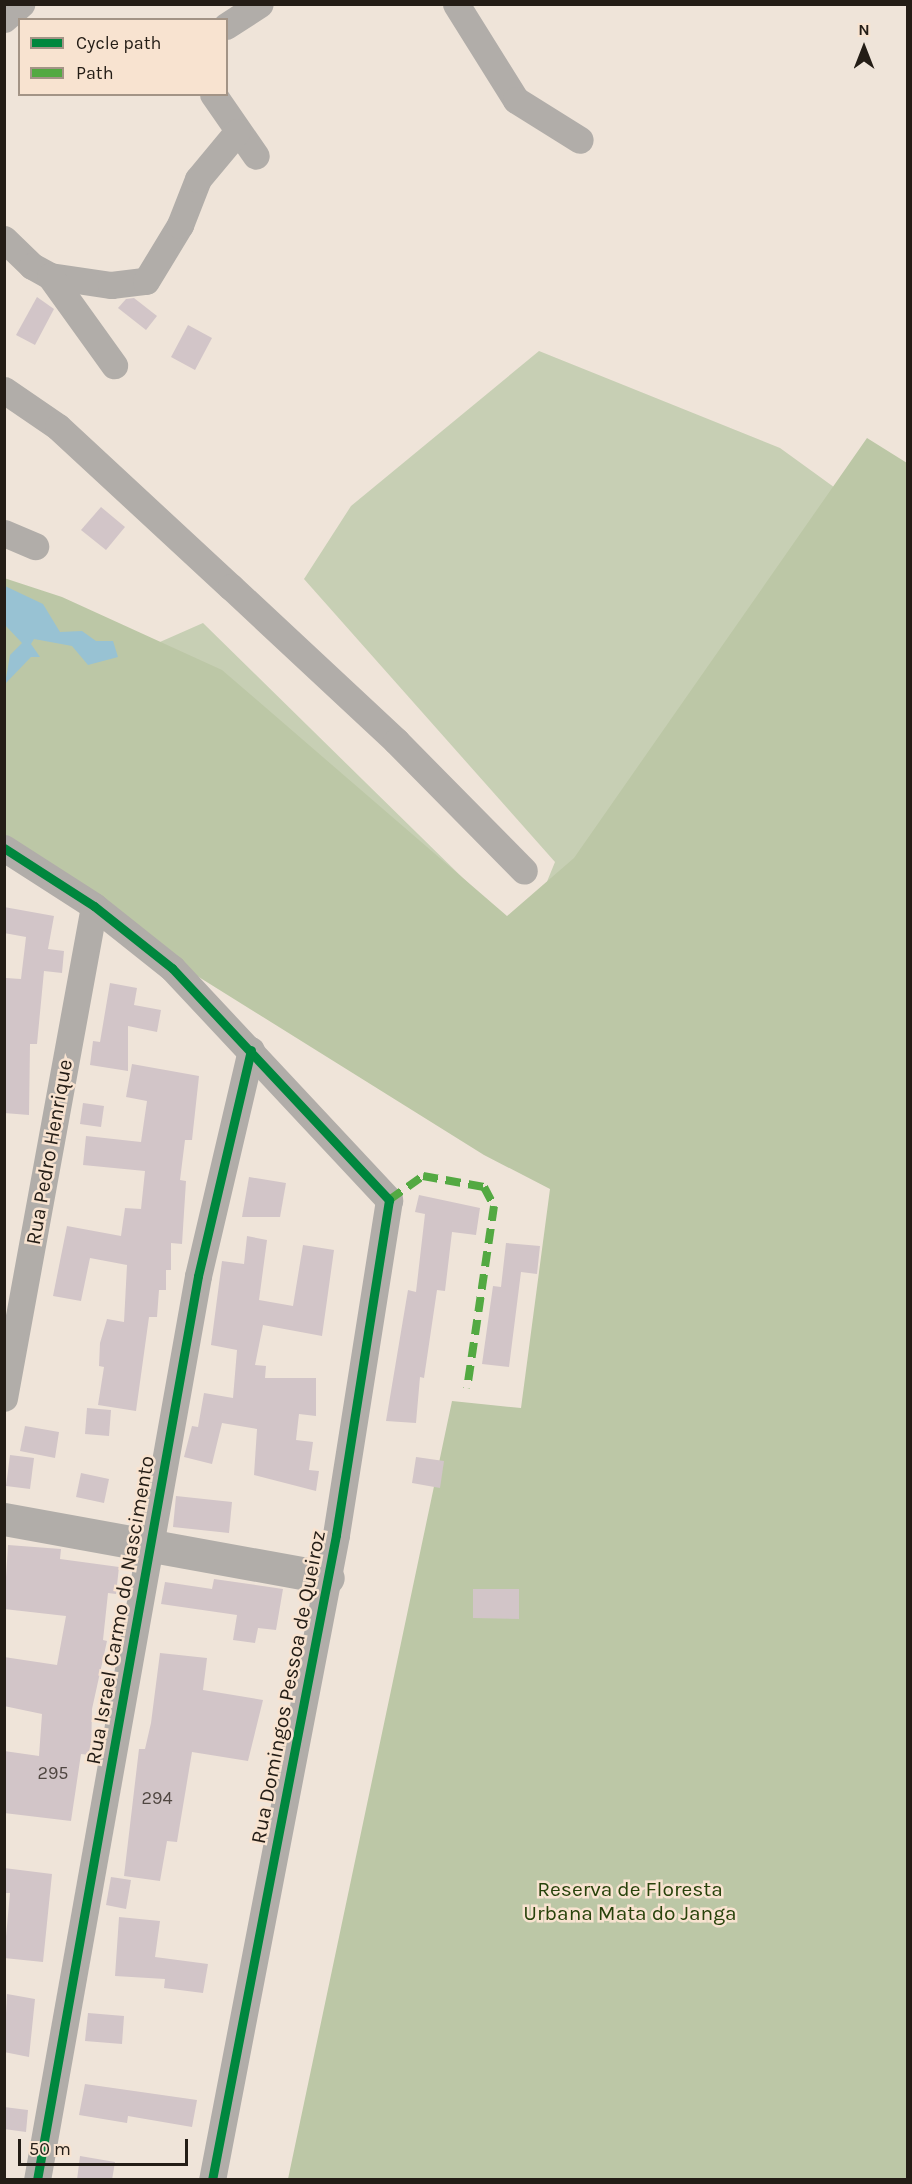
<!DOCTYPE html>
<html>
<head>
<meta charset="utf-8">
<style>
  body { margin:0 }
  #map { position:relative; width:912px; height:2184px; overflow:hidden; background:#efe4d9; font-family:Karla,sans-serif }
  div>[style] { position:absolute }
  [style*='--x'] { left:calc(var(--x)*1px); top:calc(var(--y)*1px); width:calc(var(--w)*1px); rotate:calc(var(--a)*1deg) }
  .green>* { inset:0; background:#c7cfb4 }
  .forest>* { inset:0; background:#bcc7a6 }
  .water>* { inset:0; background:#98c2d3 }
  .building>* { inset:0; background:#d2c5c8 }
  .minor>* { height:27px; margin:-13.5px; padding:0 13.5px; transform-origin:13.5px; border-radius:13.5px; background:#b1ada9 }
  .tertiary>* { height:33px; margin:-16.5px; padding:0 16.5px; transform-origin:16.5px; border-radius:16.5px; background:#b1ada9 }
  .quiet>* { height:8px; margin-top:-4px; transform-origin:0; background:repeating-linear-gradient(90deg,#53a942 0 15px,transparent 0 23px) }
  .cycleway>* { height:9px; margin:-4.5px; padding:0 4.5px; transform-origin:4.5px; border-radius:4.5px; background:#00873e }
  span { translate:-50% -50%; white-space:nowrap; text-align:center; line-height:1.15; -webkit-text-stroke:5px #f8e3d0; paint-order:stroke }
  .number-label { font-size:18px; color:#504742 }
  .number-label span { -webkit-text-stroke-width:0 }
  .street-label { font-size:21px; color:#241d16 }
  .park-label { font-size:21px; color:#27420a }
  .frame { position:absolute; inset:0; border:6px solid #241d16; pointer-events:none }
  .legend { position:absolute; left:18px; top:18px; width:210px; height:78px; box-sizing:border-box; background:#f8e3d0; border:2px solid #a39486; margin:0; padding:8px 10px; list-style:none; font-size:18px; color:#241d16 }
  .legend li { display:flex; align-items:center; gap:12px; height:30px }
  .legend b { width:30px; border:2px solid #a39486 }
  .north { position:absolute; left:834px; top:18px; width:60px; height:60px; -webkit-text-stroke:4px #f8e3d0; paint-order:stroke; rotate:0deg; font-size:16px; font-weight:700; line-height:24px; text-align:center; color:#241d16 }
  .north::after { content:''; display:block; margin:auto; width:21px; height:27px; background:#241d16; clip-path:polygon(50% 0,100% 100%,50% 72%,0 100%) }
  .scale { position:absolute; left:18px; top:2139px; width:170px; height:27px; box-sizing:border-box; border:3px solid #241d16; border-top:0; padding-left:8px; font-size:18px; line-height:21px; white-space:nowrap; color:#241d16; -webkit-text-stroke:4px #f8e3d0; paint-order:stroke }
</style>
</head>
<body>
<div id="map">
  <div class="green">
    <i style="clip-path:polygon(539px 351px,780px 448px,907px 540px,655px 1218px,8px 709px,203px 623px,524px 938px,555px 862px,304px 579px,351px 506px)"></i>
  </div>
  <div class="forest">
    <i style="clip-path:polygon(867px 438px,907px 463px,907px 2179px,288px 2179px,452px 1401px,521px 1408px,550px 1189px,484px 1155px,5px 856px,4px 578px,62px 597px,222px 670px,507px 916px,574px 858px)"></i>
  </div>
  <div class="water">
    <i style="clip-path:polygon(5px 586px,43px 604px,60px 632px,82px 631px,96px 641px,113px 641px,118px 657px,88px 665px,72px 646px,34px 639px,31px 644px,40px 657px,31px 657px,5px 684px,10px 655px,22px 643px,5px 625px)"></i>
  </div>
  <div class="building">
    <i style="clip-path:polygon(37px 297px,54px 309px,35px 345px,16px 335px)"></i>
    <i style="clip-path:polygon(134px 298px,157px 316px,146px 330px,118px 308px,126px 299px)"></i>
    <i style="clip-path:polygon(188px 325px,212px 338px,195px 370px,171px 357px)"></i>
    <i style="clip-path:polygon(101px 507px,125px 527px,106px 550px,81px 530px)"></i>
    <i style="clip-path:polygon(4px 907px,54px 916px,48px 949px,64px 951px,62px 973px,44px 971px,37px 1044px,30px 1044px,29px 1115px,4px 1113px,6px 978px,21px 979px,26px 937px,4px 933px)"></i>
    <i style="clip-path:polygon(110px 983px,137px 988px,134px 1005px,161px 1010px,157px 1032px,128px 1026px,128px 1071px,90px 1065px,93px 1041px,100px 1042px)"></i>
    <i style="clip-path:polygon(132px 1064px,199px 1076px,192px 1140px,185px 1140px,180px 1180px,186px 1181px,182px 1244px,171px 1243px,171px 1270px,166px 1270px,166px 1290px,159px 1290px,157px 1317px,149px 1317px,136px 1411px,98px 1405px,104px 1367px,99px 1366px,100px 1343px,107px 1319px,124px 1322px,127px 1265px,90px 1258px,81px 1301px,53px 1296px,67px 1226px,121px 1236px,125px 1208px,141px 1209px,145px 1171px,83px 1165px,86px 1136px,141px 1142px,147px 1101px,126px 1097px)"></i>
    <i style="clip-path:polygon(83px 1103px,104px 1106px,101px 1127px,80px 1124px)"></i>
    <i style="clip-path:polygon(249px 1177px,286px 1183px,280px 1217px,242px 1217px)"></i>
    <i style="clip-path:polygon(419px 1195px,480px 1208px,476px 1235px,452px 1232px,445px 1291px,437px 1290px,424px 1378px,420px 1377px,416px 1423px,386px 1421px,408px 1290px,416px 1292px,425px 1214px,415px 1212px)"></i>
    <i style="clip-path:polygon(247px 1236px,267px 1240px,259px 1300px,293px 1306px,303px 1245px,334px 1250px,322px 1336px,263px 1325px,255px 1365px,266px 1366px,265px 1378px,316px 1378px,316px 1416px,299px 1414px,296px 1440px,313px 1442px,309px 1470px,319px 1471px,316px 1491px,254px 1475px,257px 1429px,222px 1423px,212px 1464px,184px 1457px,192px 1426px,198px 1427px,204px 1393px,233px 1398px,237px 1350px,211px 1345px,222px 1261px,244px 1264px)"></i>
    <i style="clip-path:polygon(506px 1243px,540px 1246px,537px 1274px,521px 1272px,509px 1367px,482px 1364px,493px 1286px,501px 1287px)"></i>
    <i style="clip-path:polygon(87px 1408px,111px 1410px,109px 1436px,85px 1434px)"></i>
    <i style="clip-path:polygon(25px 1426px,59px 1432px,55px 1458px,20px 1451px)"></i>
    <i style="clip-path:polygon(10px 1455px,34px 1458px,30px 1489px,6px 1486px)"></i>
    <i style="clip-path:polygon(416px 1457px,444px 1461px,440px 1488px,412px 1483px)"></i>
    <i style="clip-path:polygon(81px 1473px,109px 1479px,104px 1503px,76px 1497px)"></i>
    <i style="clip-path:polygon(176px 1496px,232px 1502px,229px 1533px,173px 1527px)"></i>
    <i style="clip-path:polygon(8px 1545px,61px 1549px,60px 1559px,119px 1567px,116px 1594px,108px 1593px,103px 1640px,107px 1641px,92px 1709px,91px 1755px,81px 1754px,71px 1821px,4px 1813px,4px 1751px,39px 1756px,42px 1714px,4px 1706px,4px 1657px,57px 1665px,66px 1616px,4px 1609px)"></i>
    <i style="clip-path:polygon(214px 1579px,283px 1589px,276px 1630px,258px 1628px,255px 1643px,233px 1640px,237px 1615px,161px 1604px,165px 1582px,212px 1589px)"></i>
    <i style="clip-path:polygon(473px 1589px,519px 1589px,519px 1619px,473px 1618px)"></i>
    <i style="clip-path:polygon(160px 1653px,207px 1658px,203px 1690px,263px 1700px,248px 1761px,192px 1752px,177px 1842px,167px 1841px,160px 1881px,124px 1876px,139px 1749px,145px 1749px,151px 1723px)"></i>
    <i style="clip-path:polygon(4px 1868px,52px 1874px,43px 1962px,4px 1958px,10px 1893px,4px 1893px)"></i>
    <i style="clip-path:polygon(111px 1877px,131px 1880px,126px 1909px,106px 1905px)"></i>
    <i style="clip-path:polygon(119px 1917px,160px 1921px,155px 1957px,208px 1964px,203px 1993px,164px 1988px,165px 1979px,115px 1976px)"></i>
    <i style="clip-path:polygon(7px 1994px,35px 1999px,29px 2057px,4px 2052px)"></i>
    <i style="clip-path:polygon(88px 2013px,124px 2016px,122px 2044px,85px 2041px)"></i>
    <i style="clip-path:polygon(85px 2084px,197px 2100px,192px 2127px,128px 2116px,127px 2123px,79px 2115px)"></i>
    <i style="clip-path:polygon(4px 2107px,28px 2110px,26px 2132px,4px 2129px)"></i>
    <i style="clip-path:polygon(80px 2156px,115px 2162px,112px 2180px,77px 2180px)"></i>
  </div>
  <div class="minor">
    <i style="--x:456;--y:4;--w:113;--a:58"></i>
    <i style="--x:516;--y:100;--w:75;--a:32"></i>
    <i style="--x:4;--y:19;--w:23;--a:-41"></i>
    <i style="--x:226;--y:26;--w:40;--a:-32.9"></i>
    <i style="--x:213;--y:94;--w:75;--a:55.3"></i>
    <i style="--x:4;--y:239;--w:39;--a:44"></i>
    <i style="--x:32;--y:266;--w:21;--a:29"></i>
    <i style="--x:50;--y:276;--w:62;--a:8.4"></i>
    <i style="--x:111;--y:285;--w:35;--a:-7"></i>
    <i style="--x:146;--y:281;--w:66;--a:-58.7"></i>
    <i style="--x:180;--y:225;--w:49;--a:-68.6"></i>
    <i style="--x:198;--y:179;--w:61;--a:-50.3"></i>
    <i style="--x:50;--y:276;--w:110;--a:54.3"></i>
    <i style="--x:4;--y:390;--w:65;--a:34.4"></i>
    <i style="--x:58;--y:427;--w:236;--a:42.8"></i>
    <i style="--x:231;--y:587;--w:226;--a:43"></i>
    <i style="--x:396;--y:741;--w:182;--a:45.4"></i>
    <i style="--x:4;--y:533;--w:34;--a:23"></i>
    <i style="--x:4;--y:848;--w:107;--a:32.8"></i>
    <i style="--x:94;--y:906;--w:100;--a:38.5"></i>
    <i style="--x:172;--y:968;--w:318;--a:46.9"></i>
    <i style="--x:389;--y:1200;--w:339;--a:99"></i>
    <i style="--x:336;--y:1535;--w:657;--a:100.88"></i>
    <i style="--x:4;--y:1398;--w:500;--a:-79.63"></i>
    <i style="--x:37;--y:2180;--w:918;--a:-79.9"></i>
    <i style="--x:198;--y:1276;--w:232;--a:-76.8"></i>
  </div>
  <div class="tertiary">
    <i style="--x:4;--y:1519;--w:329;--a:10.3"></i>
  </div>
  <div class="quiet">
    <i style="--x:389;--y:1200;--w:42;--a:-35.2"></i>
    <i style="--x:423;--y:1176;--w:62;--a:10.2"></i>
    <i style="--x:484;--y:1187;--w:21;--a:62"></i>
    <i style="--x:494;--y:1206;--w:184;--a:98.4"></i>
  </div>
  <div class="cycleway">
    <i style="--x:4;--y:848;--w:107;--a:32.8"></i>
    <i style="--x:94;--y:906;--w:100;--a:38.5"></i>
    <i style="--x:172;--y:968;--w:318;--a:46.9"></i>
    <i style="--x:389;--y:1200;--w:339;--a:99"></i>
    <i style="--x:336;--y:1535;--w:657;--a:100.88"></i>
    <i style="--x:37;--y:2180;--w:918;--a:-79.9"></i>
    <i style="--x:198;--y:1276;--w:232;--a:-76.8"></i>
  </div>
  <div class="number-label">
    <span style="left:53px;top:1773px">295</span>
    <span style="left:157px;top:1798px">294</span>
  </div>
  <div class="street-label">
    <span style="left:49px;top:1152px;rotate:-80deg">Rua Pedro Henrique</span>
    <span style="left:120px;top:1610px;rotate:-80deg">Rua Israel Carmo do Nascimento</span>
    <span style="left:288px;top:1687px;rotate:-79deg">Rua Domingos Pessoa de Queiroz</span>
  </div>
  <div class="park-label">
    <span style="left:630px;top:1901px">Reserva de Floresta<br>Urbana Mata do Janga</span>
  </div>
  <div class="frame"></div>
  <ul class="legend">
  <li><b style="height:8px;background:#00873e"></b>Cycle path</li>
  <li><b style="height:8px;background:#53a942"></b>Path</li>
  </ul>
  <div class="north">N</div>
  <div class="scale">50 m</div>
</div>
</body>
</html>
